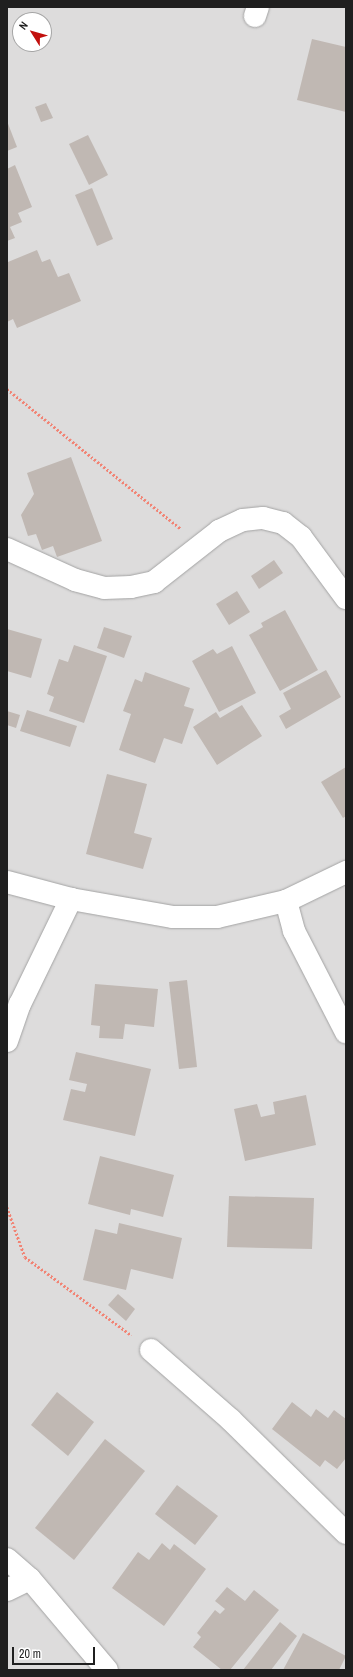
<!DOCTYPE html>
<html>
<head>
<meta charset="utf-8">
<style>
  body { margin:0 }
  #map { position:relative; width:353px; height:1677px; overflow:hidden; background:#efece6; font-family:"Archivo Narrow",sans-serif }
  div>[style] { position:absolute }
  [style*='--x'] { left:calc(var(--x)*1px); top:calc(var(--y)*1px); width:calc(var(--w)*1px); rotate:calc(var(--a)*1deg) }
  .residential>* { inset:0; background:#dddcdc }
  .building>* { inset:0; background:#c0b8b3 }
  .path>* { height:2.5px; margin-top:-1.25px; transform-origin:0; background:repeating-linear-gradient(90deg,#f18475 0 2px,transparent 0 4px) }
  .roads { filter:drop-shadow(0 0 1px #a3a3a3) drop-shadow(0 0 1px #a3a3a3) }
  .minor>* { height:22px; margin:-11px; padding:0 11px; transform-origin:11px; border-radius:11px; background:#fff }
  span { translate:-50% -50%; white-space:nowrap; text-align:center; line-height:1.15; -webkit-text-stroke:3px #fff; paint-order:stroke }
  .frame { position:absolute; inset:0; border:8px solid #1f1f1f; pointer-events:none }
  .north { position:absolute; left:12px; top:12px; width:40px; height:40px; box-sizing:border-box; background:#fff; border:1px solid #a5a5a5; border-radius:50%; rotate:307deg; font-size:11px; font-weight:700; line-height:16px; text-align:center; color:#1f1f1f }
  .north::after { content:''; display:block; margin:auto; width:14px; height:18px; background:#c2100d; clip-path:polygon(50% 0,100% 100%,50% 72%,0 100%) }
  .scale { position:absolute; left:12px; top:1647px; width:83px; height:18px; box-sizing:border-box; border:2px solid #1f1f1f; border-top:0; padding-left:5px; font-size:12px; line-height:14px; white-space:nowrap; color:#1f1f1f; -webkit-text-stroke:3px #fff; paint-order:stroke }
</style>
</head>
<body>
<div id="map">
  <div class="residential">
    <i style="clip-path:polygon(evenodd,7px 7px,346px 7px,346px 1670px,7px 1670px,7px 7px,20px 20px,44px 20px,44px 44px,20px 44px,20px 20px)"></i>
  </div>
  <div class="building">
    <i style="clip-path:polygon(312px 39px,346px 47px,346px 112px,297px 100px)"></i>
    <i style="clip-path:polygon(46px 103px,53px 118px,41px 122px,35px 107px)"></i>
    <i style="clip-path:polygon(7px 121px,17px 147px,7px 151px)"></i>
    <i style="clip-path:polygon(88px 135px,108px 175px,89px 185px,69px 144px)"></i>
    <i style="clip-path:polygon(15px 165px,32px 207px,18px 213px,22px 222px,10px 227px,15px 238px,7px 241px,7px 169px)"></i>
    <i style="clip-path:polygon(92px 188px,113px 239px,97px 246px,75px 195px)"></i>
    <i style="clip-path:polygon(37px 250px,42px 262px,50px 259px,58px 277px,69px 273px,81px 301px,17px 328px,13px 319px,7px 322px,8px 262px)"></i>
    <i style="clip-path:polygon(71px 457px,102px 541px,57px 557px,53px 546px,42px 550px,36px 534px,28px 536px,21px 515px,34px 494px,27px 473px)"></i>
    <i style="clip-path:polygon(274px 560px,283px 573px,259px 589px,251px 576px)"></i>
    <i style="clip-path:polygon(237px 591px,250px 612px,229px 625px,216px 604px)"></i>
    <i style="clip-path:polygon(285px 610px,318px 670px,280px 691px,249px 635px,263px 627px,261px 623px)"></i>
    <i style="clip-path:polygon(104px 627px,132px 636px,124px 658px,97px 648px)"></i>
    <i style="clip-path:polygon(7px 629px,42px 639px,31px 678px,7px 671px)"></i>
    <i style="clip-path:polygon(74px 645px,107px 656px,84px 723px,49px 711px,54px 697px,47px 694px,59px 659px,68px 662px)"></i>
    <i style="clip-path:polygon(232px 646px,256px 693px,219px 712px,192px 661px,213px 649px,217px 654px)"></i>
    <i style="clip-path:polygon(326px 670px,341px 697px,286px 729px,279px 716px,291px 709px,283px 693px)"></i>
    <i style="clip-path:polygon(145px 672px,190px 688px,184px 706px,194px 709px,182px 744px,164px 738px,155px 763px,119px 750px,131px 714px,123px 711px,135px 679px,142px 682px)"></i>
    <i style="clip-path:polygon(242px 705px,262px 736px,217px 765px,193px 727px,216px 712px,220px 718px)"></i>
    <i style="clip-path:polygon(27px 710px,77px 726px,70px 747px,20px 731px)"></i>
    <i style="clip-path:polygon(7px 711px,20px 715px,16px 728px,7px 725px)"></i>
    <i style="clip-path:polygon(346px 767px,346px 816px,343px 818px,321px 782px)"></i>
    <i style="clip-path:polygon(107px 774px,147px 784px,134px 833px,152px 838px,143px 869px,86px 854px)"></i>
    <i style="clip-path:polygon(187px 980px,197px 1067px,179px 1069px,169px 982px)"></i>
    <i style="clip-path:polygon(95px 984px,158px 989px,154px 1027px,125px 1024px,123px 1039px,99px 1038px,100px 1026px,91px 1025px)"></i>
    <i style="clip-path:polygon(76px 1052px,151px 1069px,135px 1136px,63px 1120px,71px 1089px,85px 1092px,87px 1084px,69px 1080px)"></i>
    <i style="clip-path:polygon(306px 1095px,316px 1145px,245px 1161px,234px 1109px,257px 1104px,261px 1117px,275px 1114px,273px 1102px)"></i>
    <i style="clip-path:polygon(100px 1156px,174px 1175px,163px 1217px,131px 1209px,130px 1215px,88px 1204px)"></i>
    <i style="clip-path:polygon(229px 1196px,314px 1198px,312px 1249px,227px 1247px)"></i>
    <i style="clip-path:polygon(119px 1223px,182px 1238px,173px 1279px,131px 1269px,126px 1290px,83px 1280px,95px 1229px,117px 1234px)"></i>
    <i style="clip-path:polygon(118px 1294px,135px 1309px,126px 1321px,108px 1305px)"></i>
    <i style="clip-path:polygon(57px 1392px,94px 1422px,68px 1456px,31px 1425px)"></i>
    <i style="clip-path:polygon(292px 1402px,311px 1417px,316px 1409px,328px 1418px,334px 1410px,346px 1419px,346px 1458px,337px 1469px,325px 1460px,320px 1467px,272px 1429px)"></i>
    <i style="clip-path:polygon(105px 1439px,145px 1471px,74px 1560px,35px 1528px)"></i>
    <i style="clip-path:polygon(177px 1485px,218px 1516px,195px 1545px,155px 1514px)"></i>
    <i style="clip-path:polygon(162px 1543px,170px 1550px,174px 1544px,206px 1569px,164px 1626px,112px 1588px,138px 1552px,149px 1560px)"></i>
    <i style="clip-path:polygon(227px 1587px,245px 1601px,254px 1590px,279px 1610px,230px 1670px,222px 1670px,193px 1647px,201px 1637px,197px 1633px,215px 1610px,220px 1614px,225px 1609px,215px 1601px)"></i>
    <i style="clip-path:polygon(280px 1622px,297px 1636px,271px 1670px,243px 1670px)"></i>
    <i style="clip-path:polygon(303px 1633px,346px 1656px,339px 1670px,283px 1670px)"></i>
  </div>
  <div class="path">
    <i style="--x:7;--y:389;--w:223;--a:38.8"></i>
    <i style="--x:7;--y:1207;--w:53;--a:70.2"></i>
    <i style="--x:25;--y:1257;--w:132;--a:36.3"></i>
  </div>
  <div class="roads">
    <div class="minor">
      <i style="--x:255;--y:16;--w:9;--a:-72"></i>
      <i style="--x:7;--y:549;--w:75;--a:24.5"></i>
      <i style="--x:75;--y:580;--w:30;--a:15"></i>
      <i style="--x:104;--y:588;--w:27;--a:-2"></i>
      <i style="--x:131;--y:587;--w:24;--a:-12"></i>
      <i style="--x:154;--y:582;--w:83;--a:-38.1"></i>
      <i style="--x:219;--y:531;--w:26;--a:-25"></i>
      <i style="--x:243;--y:520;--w:20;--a:-6"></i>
      <i style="--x:263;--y:518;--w:21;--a:14"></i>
      <i style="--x:283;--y:523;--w:23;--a:38"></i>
      <i style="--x:301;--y:537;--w:76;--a:53.6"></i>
      <i style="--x:7;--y:882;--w:66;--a:14.9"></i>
      <i style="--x:71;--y:899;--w:104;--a:10"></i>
      <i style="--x:173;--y:917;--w:44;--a:0"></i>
      <i style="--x:217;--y:917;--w:71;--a:-13.1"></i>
      <i style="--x:286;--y:901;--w:67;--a:-25.8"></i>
      <i style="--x:286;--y:901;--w:31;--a:75"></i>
      <i style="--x:294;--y:931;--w:114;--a:62.8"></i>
      <i style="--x:7;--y:1041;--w:39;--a:-71"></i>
      <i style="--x:20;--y:1004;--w:117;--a:-64.1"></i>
      <i style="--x:151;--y:1350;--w:106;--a:41.2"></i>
      <i style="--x:231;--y:1420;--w:161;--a:44.5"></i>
      <i style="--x:7;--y:1559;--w:30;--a:41"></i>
      <i style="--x:30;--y:1579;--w:119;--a:49.8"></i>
      <i style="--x:7;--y:1590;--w:25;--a:-26"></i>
    </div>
  </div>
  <div class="frame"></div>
  <div class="north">N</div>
  <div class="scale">20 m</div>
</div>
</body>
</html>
